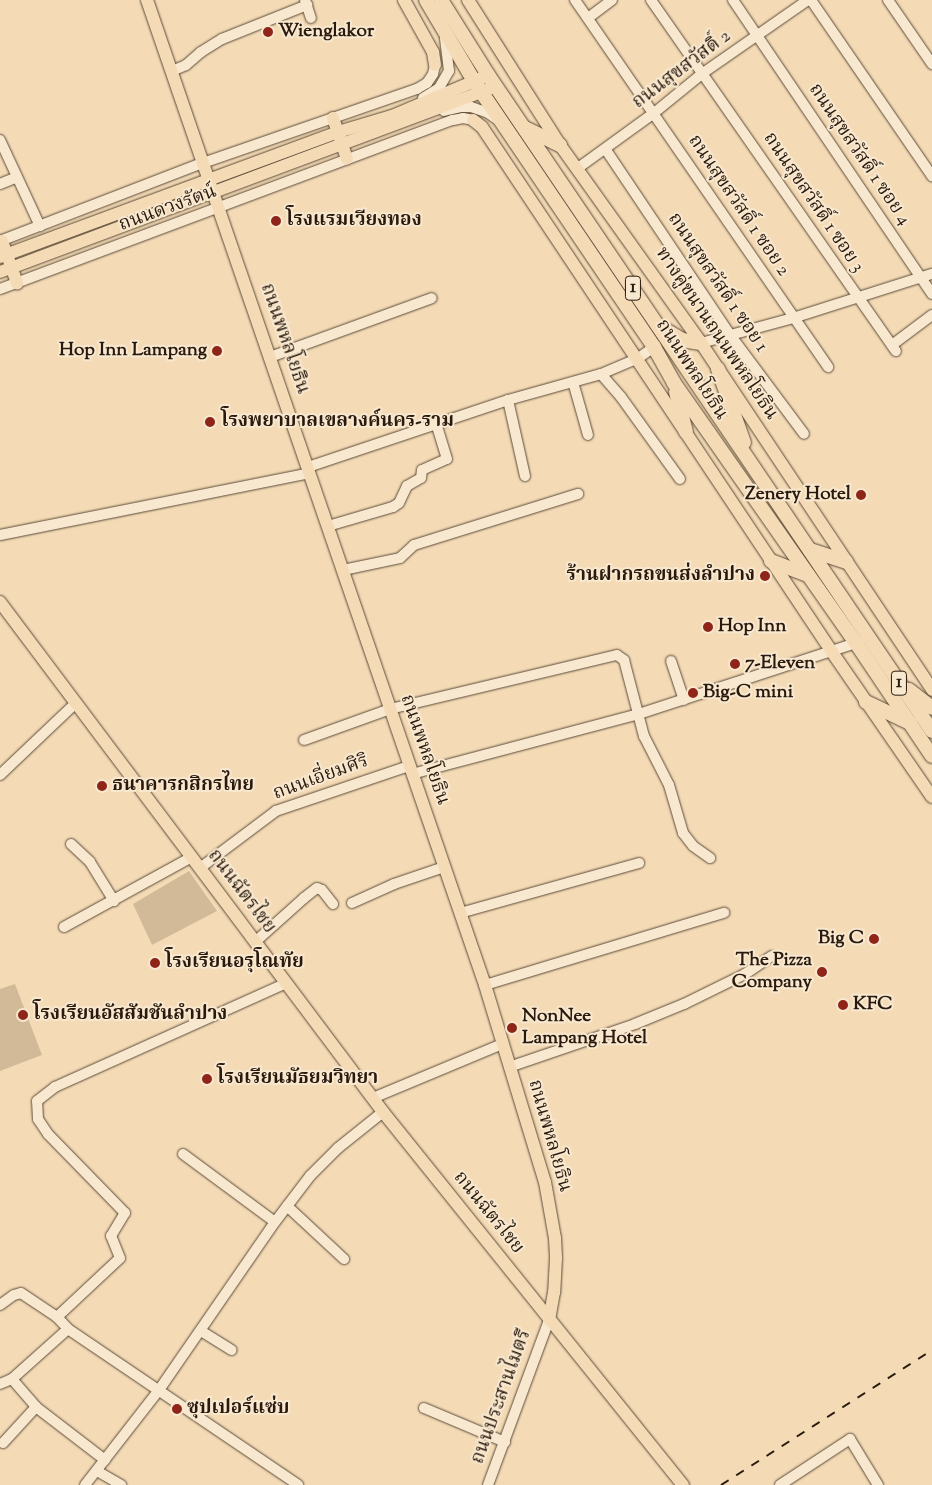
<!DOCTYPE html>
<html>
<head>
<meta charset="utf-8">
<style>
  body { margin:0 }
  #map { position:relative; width:932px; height:1485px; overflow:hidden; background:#f4dbb6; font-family:"Sorts Mill Goudy","Noto Serif Thai",serif }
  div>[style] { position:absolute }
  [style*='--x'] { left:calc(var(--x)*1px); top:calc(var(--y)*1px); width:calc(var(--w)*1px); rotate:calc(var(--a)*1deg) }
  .green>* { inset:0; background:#d2ba99 }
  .roads { filter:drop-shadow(0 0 1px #5c4a37) drop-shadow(0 0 1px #5c4a37) }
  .minor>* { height:10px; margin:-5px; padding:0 5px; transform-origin:5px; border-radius:5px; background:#f8e8d0 }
  .major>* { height:12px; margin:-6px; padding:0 6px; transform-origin:6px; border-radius:6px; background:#f4dbb6 }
  .highway>* { height:14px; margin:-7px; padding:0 7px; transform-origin:7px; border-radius:7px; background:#f4dbb6 }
  .rail>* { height:2px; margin-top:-1px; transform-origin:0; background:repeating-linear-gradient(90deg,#2a1a0d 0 9px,transparent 0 18px) }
  .dots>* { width:14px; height:14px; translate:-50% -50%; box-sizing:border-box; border:2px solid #f8e8d0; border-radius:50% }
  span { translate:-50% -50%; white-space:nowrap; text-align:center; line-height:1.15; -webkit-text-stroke:4px #f8e8d0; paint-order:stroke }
  .shield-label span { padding:1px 4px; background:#f8e8d0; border:1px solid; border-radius:4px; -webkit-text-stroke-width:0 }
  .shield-label { font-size:18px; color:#2a1a0d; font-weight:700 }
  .poi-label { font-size:19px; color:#2a1a0d; font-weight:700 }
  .left { translate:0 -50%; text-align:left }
  .right { translate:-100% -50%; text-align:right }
  .street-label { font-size:19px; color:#2a1a0d }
</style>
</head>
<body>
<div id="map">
  <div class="green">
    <i style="clip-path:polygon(189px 871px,217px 911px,152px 945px,133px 904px)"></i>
    <i style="clip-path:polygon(15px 984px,42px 1055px,0 1071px,0 989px)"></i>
  </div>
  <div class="roads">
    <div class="minor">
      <i style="--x:305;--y:0;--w:19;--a:72"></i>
      <i style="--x:575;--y:0;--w:446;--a:55.4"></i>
      <i style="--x:651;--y:0;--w:428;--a:55.1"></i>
      <i style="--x:733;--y:0;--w:355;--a:55.9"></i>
      <i style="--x:811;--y:0;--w:214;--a:55.5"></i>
      <i style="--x:888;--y:0;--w:78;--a:55.5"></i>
      <i style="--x:588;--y:18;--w:30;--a:-37"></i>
      <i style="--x:172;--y:71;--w:15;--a:-23"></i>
      <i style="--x:186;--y:65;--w:20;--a:-41"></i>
      <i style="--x:201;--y:52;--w:25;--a:-32"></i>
      <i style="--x:222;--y:39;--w:92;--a:-21.8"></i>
      <i style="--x:423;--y:98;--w:19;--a:-32"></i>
      <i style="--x:439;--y:88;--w:20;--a:-60"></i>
      <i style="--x:449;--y:71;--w:33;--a:-97"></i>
      <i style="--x:444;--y:111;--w:17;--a:-13"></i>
      <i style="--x:461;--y:107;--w:10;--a:0"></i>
      <i style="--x:471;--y:107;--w:18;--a:19"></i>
      <i style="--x:488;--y:113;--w:12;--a:35"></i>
      <i style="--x:0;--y:140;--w:95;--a:65.1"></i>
      <i style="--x:606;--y:150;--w:224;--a:56.1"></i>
      <i style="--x:731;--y:336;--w:122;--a:53.3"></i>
      <i style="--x:578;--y:168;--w:94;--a:-35.9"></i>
      <i style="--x:654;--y:113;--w:63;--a:-39.2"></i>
      <i style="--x:703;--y:73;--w:128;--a:-34.8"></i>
      <i style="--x:0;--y:184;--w:18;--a:-22"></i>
      <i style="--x:0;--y:241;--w:214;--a:-21.1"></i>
      <i style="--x:200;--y:164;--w:230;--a:-19.1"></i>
      <i style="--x:417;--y:89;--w:12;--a:-31"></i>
      <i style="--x:427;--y:83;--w:11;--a:-56"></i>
      <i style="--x:433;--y:74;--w:9;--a:-77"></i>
      <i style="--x:0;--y:289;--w:483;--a:-20.5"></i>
      <i style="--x:453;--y:120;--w:10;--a:-11"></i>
      <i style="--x:463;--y:118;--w:10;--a:11"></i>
      <i style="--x:701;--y:343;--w:95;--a:-15.2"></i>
      <i style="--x:793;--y:318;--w:146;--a:-17.6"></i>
      <i style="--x:892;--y:345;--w:50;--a:-36.9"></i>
      <i style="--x:270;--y:357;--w:172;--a:-20"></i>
      <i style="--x:601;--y:374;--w:30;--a:49"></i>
      <i style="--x:621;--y:397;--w:101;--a:54.3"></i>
      <i style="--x:573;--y:382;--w:55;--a:74.2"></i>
      <i style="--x:508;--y:400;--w:78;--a:77.4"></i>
      <i style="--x:308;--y:467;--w:211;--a:-18.5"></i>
      <i style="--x:508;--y:400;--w:97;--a:-15.6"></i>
      <i style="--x:601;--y:374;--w:39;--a:-23"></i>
      <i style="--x:637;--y:359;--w:21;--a:-35"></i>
      <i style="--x:328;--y:526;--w:68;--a:-16.3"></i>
      <i style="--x:393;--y:507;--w:7;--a:-34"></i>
      <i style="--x:399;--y:503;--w:19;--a:-65"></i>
      <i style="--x:407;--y:486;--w:16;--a:-30"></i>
      <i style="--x:421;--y:478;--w:8;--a:-83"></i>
      <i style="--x:422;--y:470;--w:27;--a:-24"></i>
      <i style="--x:447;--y:459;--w:37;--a:-107"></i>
      <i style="--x:0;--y:535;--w:316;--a:-11.3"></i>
      <i style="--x:343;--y:570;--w:58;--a:-11.9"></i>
      <i style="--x:400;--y:558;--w:19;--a:-43"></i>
      <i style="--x:414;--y:545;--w:172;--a:-17.3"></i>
      <i style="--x:671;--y:661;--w:41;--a:71.6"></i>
      <i style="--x:304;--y:740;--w:91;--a:-19.8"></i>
      <i style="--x:390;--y:709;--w:233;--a:-13.4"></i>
      <i style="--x:617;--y:655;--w:9;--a:36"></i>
      <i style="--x:624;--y:660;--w:79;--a:75.3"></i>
      <i style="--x:644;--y:736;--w:55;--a:63"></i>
      <i style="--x:669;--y:785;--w:50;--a:73.7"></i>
      <i style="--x:683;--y:833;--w:16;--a:52"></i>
      <i style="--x:693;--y:846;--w:21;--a:35"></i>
      <i style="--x:412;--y:774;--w:235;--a:-14.8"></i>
      <i style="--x:639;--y:714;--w:228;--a:-18.1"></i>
      <i style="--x:0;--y:775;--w:105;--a:-43.5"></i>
      <i style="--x:71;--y:844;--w:26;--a:43"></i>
      <i style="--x:90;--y:862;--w:46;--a:58.4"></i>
      <i style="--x:200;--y:868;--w:95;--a:-36.9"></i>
      <i style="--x:276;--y:811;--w:140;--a:-18.7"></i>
      <i style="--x:352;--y:903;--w:46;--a:-24.3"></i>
      <i style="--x:394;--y:884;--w:53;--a:-18.8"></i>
      <i style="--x:460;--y:913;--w:186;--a:-15.6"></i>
      <i style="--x:64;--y:927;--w:146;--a:-28.7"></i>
      <i style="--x:255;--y:942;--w:66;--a:-41.9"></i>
      <i style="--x:304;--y:898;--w:16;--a:-38"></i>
      <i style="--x:317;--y:888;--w:5;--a:22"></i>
      <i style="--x:322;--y:890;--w:18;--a:52"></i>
      <i style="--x:485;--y:985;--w:250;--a:-16.8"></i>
      <i style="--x:509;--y:1067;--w:133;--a:-18.8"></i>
      <i style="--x:635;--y:1024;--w:53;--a:-22.2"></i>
      <i style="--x:684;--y:1004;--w:68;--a:-26.2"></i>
      <i style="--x:745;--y:974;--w:32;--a:-34"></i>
      <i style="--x:373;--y:1098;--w:140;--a:-22.7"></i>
      <i style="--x:183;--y:1154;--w:114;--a:36.5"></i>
      <i style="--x:287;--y:1206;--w:78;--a:42.9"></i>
      <i style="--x:0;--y:1305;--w:17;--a:-36"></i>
      <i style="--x:14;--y:1295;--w:7;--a:-16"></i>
      <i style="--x:21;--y:1293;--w:43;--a:33.7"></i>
      <i style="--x:57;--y:1317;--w:16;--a:47"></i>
      <i style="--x:68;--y:1329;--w:278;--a:34.1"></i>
      <i style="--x:57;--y:1317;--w:86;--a:-43.1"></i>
      <i style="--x:120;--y:1258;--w:24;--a:-112"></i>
      <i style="--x:111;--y:1236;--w:27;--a:-59"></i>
      <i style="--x:125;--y:1213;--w:110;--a:-134.3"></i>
      <i style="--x:48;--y:1134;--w:18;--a:-124"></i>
      <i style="--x:38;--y:1119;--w:18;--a:-93"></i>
      <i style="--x:37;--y:1101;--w:23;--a:-38"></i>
      <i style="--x:55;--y:1087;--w:253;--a:-24.2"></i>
      <i style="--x:201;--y:1331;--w:36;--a:32"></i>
      <i style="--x:12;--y:1379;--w:37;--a:49"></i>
      <i style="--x:36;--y:1407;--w:87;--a:37.5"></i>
      <i style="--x:0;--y:1384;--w:13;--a:-23"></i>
      <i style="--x:12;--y:1379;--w:75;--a:-41.8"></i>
      <i style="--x:424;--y:1408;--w:88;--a:22.8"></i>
      <i style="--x:3;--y:1443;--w:49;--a:-47.5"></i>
      <i style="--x:97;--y:1471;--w:28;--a:30"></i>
      <i style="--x:85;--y:1485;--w:120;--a:-52.1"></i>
      <i style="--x:159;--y:1390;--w:204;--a:-55.4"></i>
      <i style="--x:275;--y:1222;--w:58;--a:-52.7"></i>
      <i style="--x:310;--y:1176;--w:40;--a:-45"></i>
      <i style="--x:338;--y:1148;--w:58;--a:-38.7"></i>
      <i style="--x:488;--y:1485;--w:176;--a:-69.7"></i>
      <i style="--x:780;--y:1485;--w:84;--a:-33.3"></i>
      <i style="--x:850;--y:1439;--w:54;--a:58.7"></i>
    </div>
    <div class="major">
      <i style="--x:147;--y:0;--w:1041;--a:71.06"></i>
      <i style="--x:485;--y:985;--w:206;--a:73.1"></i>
      <i style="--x:545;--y:1182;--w:57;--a:79.9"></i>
      <i style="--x:555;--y:1238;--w:20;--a:87"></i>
      <i style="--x:556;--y:1258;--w:34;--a:93"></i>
      <i style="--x:554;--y:1292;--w:28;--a:100"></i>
      <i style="--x:404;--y:0;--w:60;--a:60.9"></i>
      <i style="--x:433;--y:52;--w:13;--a:81"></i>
      <i style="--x:468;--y:0;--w:172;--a:57.6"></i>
      <i style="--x:560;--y:145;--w:243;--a:54.5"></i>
      <i style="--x:701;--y:343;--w:417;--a:56.3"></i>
      <i style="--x:333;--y:118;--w:43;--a:71.1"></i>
      <i style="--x:473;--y:120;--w:11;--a:38"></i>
      <i style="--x:482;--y:127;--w:631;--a:56.31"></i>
      <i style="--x:832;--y:652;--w:176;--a:55.4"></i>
      <i style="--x:2;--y:241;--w:45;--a:70.3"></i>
      <i style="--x:0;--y:257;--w:360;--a:-20.3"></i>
      <i style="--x:338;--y:132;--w:56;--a:-16.5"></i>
      <i style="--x:392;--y:116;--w:98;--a:-22.9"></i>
      <i style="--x:0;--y:272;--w:522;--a:-20.52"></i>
      <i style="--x:0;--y:602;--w:638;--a:53.09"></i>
      <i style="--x:383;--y:1112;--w:479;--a:51.2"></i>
    </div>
    <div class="highway">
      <i style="--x:426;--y:0;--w:94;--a:59.3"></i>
      <i style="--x:474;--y:81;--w:321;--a:55.9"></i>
      <i style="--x:654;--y:347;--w:41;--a:60.9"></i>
      <i style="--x:674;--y:383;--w:317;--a:55"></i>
      <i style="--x:856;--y:643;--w:136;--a:56.1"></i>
      <i style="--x:441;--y:0;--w:89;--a:57.9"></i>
      <i style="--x:488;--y:75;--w:792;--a:55.91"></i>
      <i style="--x:525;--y:128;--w:39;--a:26"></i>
      <i style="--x:664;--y:329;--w:21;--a:31"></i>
      <i style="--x:682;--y:340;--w:19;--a:9"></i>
      <i style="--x:718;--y:369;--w:78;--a:70.6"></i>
      <i style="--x:676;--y:392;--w:41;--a:76"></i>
      <i style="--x:810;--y:550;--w:38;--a:18"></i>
      <i style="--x:771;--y:561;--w:40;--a:21"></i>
      <i style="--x:909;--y:690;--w:29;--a:38"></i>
      <i style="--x:866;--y:702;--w:49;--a:25.5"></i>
    </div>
  </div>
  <div class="rail">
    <i style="--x:721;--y:1485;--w:250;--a:-32.6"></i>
  </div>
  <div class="dots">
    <i style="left:268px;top:32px;background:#8f2418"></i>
    <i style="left:276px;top:221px;background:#8f2418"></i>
    <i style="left:217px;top:351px;background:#8f2418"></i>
    <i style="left:210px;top:422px;background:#8f2418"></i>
    <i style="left:861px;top:495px;background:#8f2418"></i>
    <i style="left:765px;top:576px;background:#8f2418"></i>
    <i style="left:708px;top:627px;background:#8f2418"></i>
    <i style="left:735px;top:664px;background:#8f2418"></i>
    <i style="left:693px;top:693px;background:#8f2418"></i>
    <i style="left:102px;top:786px;background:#8f2418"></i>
    <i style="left:874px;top:939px;background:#8f2418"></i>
    <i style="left:155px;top:963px;background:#8f2418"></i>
    <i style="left:822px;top:972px;background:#8f2418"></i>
    <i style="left:843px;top:1005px;background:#8f2418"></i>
    <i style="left:23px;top:1015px;background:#8f2418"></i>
    <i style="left:512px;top:1028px;background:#8f2418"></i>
    <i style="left:207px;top:1079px;background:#8f2418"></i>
    <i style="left:177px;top:1409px;background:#8f2418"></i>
  </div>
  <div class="shield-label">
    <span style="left:633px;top:288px">1</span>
    <span style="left:899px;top:683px">1</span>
  </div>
  <div class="poi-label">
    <span class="left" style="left:278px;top:32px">Wienglakor</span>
    <span class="left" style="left:286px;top:221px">โรงแรมเวียงทอง</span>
    <span class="right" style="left:207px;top:351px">Hop Inn Lampang</span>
    <span class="left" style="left:221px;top:422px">โรงพยาบาลเขลางค์นคร-ราม</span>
    <span class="right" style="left:851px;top:495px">Zenery Hotel</span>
    <span class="right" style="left:755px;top:576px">ร้านฝากรถขนส่งลำปาง</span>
    <span class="left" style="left:718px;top:627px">Hop Inn</span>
    <span class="left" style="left:745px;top:664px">7-Eleven</span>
    <span class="left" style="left:703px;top:693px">Big-C mini</span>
    <span class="left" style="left:112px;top:786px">ธนาคารกสิกรไทย</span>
    <span class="right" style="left:864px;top:939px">Big C</span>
    <span class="right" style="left:812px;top:972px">The Pizza<br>Company</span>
    <span class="left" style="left:165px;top:963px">โรงเรียนอรุโณทัย</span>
    <span class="left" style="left:853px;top:1005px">KFC</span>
    <span class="left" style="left:33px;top:1015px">โรงเรียนอัสสัมชันลำปาง</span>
    <span class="left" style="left:522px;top:1028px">NonNee<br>Lampang Hotel</span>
    <span class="left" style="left:217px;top:1079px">โรงเรียนมัธยมวิทยา</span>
    <span class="left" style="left:187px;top:1409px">ซุปเปอร์แซ่บ</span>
  </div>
  <div class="street-label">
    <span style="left:682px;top:70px;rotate:-37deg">ถนนสุขสวัสดิ์ 2</span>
    <span style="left:859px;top:155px;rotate:56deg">ถนนสุขสวัสดิ์ 1 ซอย 4</span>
    <span style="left:813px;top:203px;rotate:56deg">ถนนสุขสวัสดิ์ 1 ซอย 3</span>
    <span style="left:738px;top:206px;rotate:56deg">ถนนสุขสวัสดิ์ 1 ซอย 2</span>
    <span style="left:168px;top:209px;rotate:-20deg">ถนนดวงรัตน์</span>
    <span style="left:717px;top:283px;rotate:56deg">ถนนสุขสวัสดิ์ 1 ซอย 1</span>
    <span style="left:716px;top:334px;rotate:56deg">ทางคู่ขนานถนนพหลโยธิน</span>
    <span style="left:284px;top:339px;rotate:71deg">ถนนพหลโยธิน</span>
    <span style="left:691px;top:370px;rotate:57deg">ถนนพหลโยธิน</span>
    <span style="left:424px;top:750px;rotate:71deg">ถนนพหลโยธิน</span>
    <span style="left:321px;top:778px;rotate:-20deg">ถนนเอี่ยมศิริ</span>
    <span style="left:241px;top:892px;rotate:53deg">ถนนฉัตรไชย</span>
    <span style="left:549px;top:1136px;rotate:74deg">ถนนพหลโยธิน</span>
    <span style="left:488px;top:1213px;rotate:51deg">ถนนฉัตรไชย</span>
    <span style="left:502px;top:1397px;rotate:-70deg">ถนนประสานไมตรี</span>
  </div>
</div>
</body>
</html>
